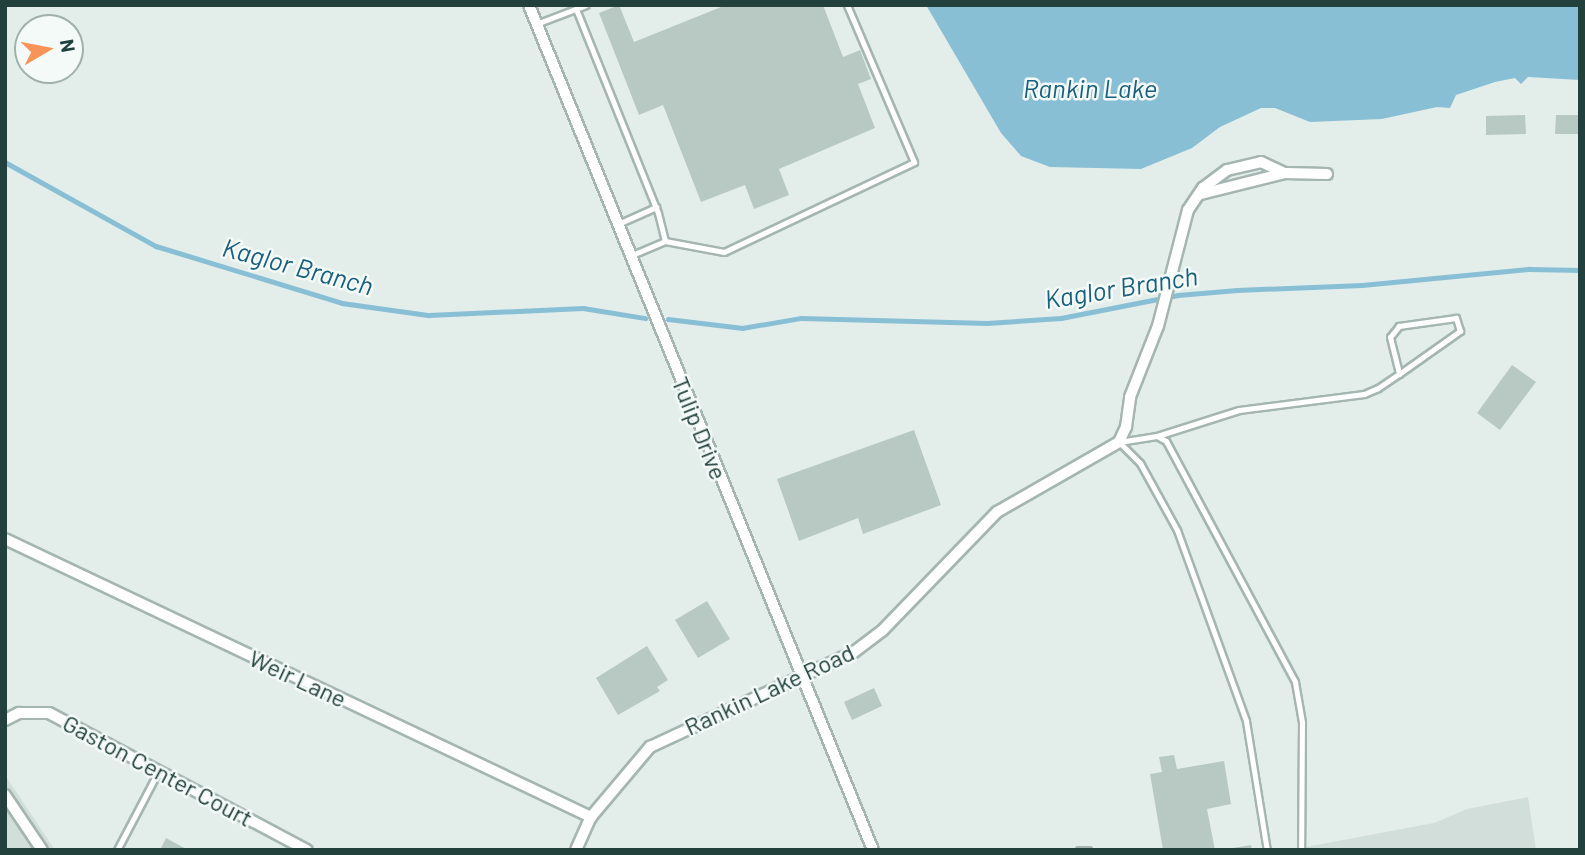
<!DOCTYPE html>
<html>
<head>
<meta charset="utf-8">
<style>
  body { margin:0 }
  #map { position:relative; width:1585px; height:855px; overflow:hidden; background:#e3eeea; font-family:Barlow,sans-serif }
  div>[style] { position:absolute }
  .built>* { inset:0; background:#d1ded9 }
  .water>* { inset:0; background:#89bfd5 }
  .stream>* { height:4.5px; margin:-2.25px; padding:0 2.25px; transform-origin:2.25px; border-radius:2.25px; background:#89bfd5 }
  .building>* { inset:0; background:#b8c9c4 }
  .roads { filter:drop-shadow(2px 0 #a5b6b2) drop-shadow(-2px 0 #a5b6b2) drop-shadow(0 2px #a5b6b2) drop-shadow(0 -2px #a5b6b2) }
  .service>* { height:5px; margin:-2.5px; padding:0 2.5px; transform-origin:2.5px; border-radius:2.5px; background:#fff }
  .minor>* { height:10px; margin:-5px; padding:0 5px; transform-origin:5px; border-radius:5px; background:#fff }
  span { translate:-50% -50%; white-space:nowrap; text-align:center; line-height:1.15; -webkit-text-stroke:5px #f4faf8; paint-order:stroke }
  .street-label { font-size:24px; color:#22403c }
  .water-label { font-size:26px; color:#186180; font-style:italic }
  .frame { position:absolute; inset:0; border:7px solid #22403c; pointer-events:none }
  .north { position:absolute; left:14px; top:14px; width:70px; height:70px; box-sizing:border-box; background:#f4faf8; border:2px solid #a0b0ad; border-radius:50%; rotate:80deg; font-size:19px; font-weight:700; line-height:28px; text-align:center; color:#22403c }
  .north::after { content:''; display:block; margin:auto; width:24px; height:32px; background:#f99356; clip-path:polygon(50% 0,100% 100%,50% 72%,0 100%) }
</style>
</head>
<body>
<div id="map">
  <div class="built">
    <div style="clip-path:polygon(5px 775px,55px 850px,5px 850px)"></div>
    <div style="clip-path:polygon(1528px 797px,1536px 850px,1290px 850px,1434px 823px,1467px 809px)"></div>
  </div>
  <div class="water">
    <div style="clip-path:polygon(926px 5px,1580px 5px,1580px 80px,1528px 77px,1521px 84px,1515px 78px,1495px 82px,1456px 95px,1450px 108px,1437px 107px,1382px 119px,1310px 122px,1275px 108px,1261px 108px,1220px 127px,1192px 148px,1141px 169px,1050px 167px,1021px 156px,1001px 133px)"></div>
  </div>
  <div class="stream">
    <div style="left:5px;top:162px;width:173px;rotate:29.1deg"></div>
    <div style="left:156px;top:246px;width:195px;rotate:17deg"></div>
    <div style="left:342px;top:303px;width:88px;rotate:7.9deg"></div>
    <div style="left:429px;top:315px;width:154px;rotate:-2.6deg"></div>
    <div style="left:583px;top:308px;width:63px;rotate:9.2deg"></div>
    <div style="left:668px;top:319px;width:75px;rotate:6.9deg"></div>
    <div style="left:742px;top:328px;width:60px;rotate:-9.6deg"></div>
    <div style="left:801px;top:318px;width:186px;rotate:1.5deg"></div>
    <div style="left:987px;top:323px;width:74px;rotate:-3.9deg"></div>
    <div style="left:1061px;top:318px;width:119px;rotate:-11.1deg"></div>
    <div style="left:1178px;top:295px;width:59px;rotate:-4.8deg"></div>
    <div style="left:1237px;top:290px;width:125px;rotate:-2.3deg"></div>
    <div style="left:1362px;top:285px;width:168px;rotate:-5.5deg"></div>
    <div style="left:1529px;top:269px;width:51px;rotate:1.1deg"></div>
  </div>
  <div class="building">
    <div style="clip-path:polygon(619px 5px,634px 42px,726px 5px,823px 5px,843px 57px,860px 50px,871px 79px,858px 84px,875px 128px,779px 169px,789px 195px,754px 209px,745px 185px,701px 202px,663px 105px,639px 115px,599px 13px)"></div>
    <div style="clip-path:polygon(1525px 115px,1526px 134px,1486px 135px,1486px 116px)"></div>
    <div style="clip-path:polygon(1556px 115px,1580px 115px,1580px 134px,1555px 134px)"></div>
    <div style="clip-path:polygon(1512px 365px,1536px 382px,1500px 430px,1477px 413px)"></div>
    <div style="clip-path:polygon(914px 430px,941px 505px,863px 534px,858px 518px,799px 541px,777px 479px)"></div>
    <div style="clip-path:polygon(707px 601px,730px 639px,698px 658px,675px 620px)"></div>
    <div style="clip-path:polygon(647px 646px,668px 680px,657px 687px,660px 691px,618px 715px,596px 678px)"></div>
    <div style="clip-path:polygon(874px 688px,882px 706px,852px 720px,844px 702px)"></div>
    <div style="clip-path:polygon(1174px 755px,1177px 769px,1224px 761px,1231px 804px,1207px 809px,1215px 850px,1163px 850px,1150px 774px,1162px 772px,1159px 757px)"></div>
    <div style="clip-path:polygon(166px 838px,188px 850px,160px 850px)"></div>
    <div style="clip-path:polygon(1251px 845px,1252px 850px,1233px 850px,1233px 848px)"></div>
  </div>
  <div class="roads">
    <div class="service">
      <div style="left:576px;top:9px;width:220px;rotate:68.1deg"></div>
      <div style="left:658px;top:213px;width:29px;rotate:76deg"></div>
      <div style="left:536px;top:24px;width:53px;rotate:-20.8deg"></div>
      <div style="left:618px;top:224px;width:42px;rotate:-24.1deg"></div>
      <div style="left:632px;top:255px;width:36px;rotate:-23deg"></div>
      <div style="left:665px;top:241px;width:60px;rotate:10.6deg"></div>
      <div style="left:724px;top:252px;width:210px;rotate:-25.3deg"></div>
      <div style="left:914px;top:162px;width:171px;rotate:-113.1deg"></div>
      <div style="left:1157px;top:436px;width:86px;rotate:-17.6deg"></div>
      <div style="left:1239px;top:410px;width:126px;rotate:-7.3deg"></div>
      <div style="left:1364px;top:394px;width:15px;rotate:-23deg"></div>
      <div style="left:1378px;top:388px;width:25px;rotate:-34deg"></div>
      <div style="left:1399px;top:374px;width:75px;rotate:-35.2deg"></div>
      <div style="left:1460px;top:331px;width:14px;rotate:-107deg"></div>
      <div style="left:1456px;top:318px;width:58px;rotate:172deg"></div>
      <div style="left:1399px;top:326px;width:14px;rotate:129deg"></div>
      <div style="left:1390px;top:337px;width:38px;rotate:76deg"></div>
      <div style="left:1119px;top:442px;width:38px;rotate:-9deg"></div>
      <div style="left:1157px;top:436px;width:10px;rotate:29deg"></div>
      <div style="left:1166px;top:441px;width:273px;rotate:61.8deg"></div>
      <div style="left:1295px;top:682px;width:41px;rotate:80.1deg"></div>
      <div style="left:1302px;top:722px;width:128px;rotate:90.4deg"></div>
      <div style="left:1119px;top:442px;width:30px;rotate:45deg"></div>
      <div style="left:1140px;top:463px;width:77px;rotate:61.1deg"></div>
      <div style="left:1177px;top:530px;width:203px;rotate:70.1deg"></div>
      <div style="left:1246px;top:721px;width:131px;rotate:80.8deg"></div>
      <div style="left:117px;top:850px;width:88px;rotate:-62.3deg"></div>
      <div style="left:1079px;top:850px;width:9px"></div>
    </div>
    <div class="minor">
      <div style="left:529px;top:5px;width:912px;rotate:67.85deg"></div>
      <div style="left:1201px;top:194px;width:87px;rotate:-14deg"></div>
      <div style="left:1285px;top:173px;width:42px;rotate:1.4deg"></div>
      <div style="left:5px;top:539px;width:649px;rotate:25.38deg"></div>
      <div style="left:5px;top:720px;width:16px;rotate:-27deg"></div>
      <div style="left:19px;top:713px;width:30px"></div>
      <div style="left:49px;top:713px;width:292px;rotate:28deg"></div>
      <div style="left:5px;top:795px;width:66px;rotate:56.1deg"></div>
      <div style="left:576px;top:850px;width:36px;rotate:-66deg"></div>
      <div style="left:591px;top:817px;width:92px;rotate:-49.9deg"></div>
      <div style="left:650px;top:747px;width:225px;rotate:-25deg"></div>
      <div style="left:854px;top:652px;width:36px;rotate:-37deg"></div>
      <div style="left:883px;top:630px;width:164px;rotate:-46deg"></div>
      <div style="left:997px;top:512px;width:141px;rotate:-29.8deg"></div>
      <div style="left:1119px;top:442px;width:17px;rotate:-65deg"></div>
      <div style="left:1126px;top:427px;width:30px;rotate:-82deg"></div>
      <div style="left:1130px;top:397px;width:76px;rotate:-68.5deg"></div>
      <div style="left:1158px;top:326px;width:120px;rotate:-75.5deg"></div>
      <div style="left:1188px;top:210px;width:27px;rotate:-56deg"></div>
      <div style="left:1203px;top:188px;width:30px;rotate:-37deg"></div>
      <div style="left:1227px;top:170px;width:35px;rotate:-13deg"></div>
      <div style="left:1261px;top:162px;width:26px;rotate:25deg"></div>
    </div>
  </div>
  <div class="street-label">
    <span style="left:700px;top:428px;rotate:68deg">Tulip Drive</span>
    <span style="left:298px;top:678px;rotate:25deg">Weir Lane</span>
    <span style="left:769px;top:689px;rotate:-25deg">Rankin Lake Road</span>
    <span style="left:158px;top:770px;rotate:28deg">Gaston Center Court</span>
  </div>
  <div class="water-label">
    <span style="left:1090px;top:88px">Rankin Lake</span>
    <span style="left:298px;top:266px;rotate:15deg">Kaglor Branch</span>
    <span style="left:1121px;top:287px;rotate:-9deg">Kaglor Branch</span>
  </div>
  <div class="frame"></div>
  <div class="north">N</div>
</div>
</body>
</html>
